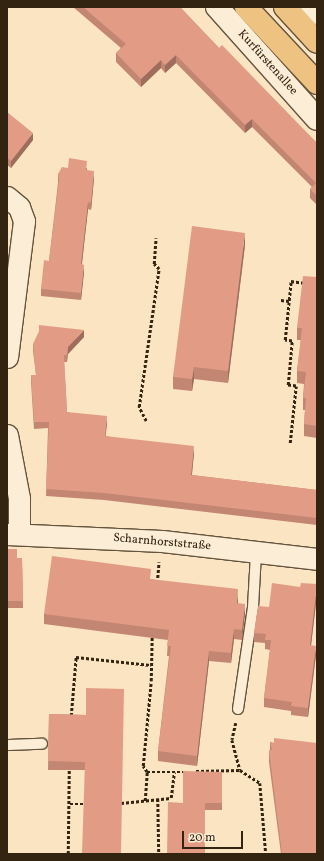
<!DOCTYPE html>
<html>
<head>
<meta charset="utf-8">
<style>
  body { margin:0 }
  #map { position:relative; width:324px; height:861px; overflow:hidden; background:#fbe4c1; font-family:Vollkorn,serif }
  div>[style] { position:absolute }
  .path>* { height:2.5px; margin-top:-1.25px; transform-origin:0; background:repeating-linear-gradient(90deg,#322411 0 3px,transparent 0 5px) }
  .roads { filter:drop-shadow(1px 0 #64543d) drop-shadow(-1px 0 #64543d) drop-shadow(0 1px #64543d) drop-shadow(0 -1px #64543d) }
  .lane>* { height:10px; margin:-5px; padding:0 5px; transform-origin:5px; border-radius:5px; background:#fcedd7 }
  .street>* { height:21px; margin:-10.5px; padding:0 10.5px; transform-origin:10.5px; border-radius:10.5px; background:#fcedd7 }
  .secondary>* { height:22px; margin:-11px; padding:0 11px; transform-origin:11px; border-radius:11px; background:#fcedd7 }
  .primary>* { height:22px; margin:-11px; padding:0 11px; transform-origin:11px; border-radius:11px; background:#eec280 }
  .wall>* { inset:0; background:#c28672 }
  .shaded-wall>* { inset:0; background:#9e6d5d }
  .building>* { inset:0; background:#e29c85 }
  span { translate:-50% -50%; white-space:nowrap; text-align:center; line-height:1.15; -webkit-text-stroke:3.5px #fcedd7; paint-order:stroke }
  .street-label { font-size:12px; color:#322411 }
  .frame { position:absolute; inset:0; border:8px solid #322411; pointer-events:none }
  .scale { position:absolute; left:182px; top:831px; width:61px; height:18px; box-sizing:border-box; border:2px solid #322411; border-top:0; padding-left:5px; font-size:12px; line-height:14px; white-space:nowrap; color:#322411; -webkit-text-stroke:3px #fcedd7; paint-order:stroke }
</style>
</head>
<body>
<div id="map">
  <div class="path">
    <div style="left:281px;top:300px;width:8px;rotate:7deg"></div>
    <div style="left:146px;top:421px;width:16px;rotate:-117deg"></div>
    <div style="left:139px;top:407px;width:139px;rotate:-81.8deg"></div>
    <div style="left:159px;top:269px;width:7px;rotate:-135deg"></div>
    <div style="left:154px;top:264px;width:26px;rotate:-86deg"></div>
    <div style="left:290px;top:443px;width:57px;rotate:-84deg"></div>
    <div style="left:296px;top:386px;width:8px;rotate:-173deg"></div>
    <div style="left:288px;top:385px;width:44px;rotate:-84.8deg"></div>
    <div style="left:292px;top:341px;width:7px;rotate:-172deg"></div>
    <div style="left:285px;top:340px;width:59px;rotate:-84.2deg"></div>
    <div style="left:291px;top:281px;width:14px;rotate:8deg"></div>
    <div style="left:157px;top:583px;width:21px;rotate:-85deg"></div>
    <div style="left:71px;top:716px;width:59px;rotate:-85.2deg"></div>
    <div style="left:76px;top:657px;width:75px;rotate:6.1deg"></div>
    <div style="left:236px;top:723px;width:17px;rotate:103deg"></div>
    <div style="left:232px;top:740px;width:31px;rotate:75deg"></div>
    <div style="left:240px;top:770px;width:24px;rotate:33deg"></div>
    <div style="left:260px;top:783px;width:71px;rotate:85.2deg"></div>
    <div style="left:196px;top:771px;width:44px;rotate:-1.3deg"></div>
    <div style="left:147px;top:772px;width:38px"></div>
    <div style="left:158px;top:799px;width:55px;rotate:89deg"></div>
    <div style="left:145px;top:801px;width:29px;rotate:-86deg"></div>
    <div style="left:147px;top:772px;width:7px;rotate:-124deg"></div>
    <div style="left:143px;top:766px;width:85px;rotate:-84.6deg"></div>
    <div style="left:151px;top:681px;width:46px;rotate:-88.8deg"></div>
    <div style="left:121px;top:803px;width:50px;rotate:-5.7deg"></div>
    <div style="left:171px;top:798px;width:26px;rotate:-83deg"></div>
    <div style="left:70px;top:804px;width:16px"></div>
    <div style="left:68px;top:854px;width:87px;rotate:-89.3deg"></div>
  </div>
  <div class="roads">
    <div class="lane">
      <div style="left:238px;top:709px;width:103px;rotate:-81.6deg"></div>
      <div style="left:253px;top:607px;width:54px;rotate:-86.8deg"></div>
      <div style="left:7px;top:745px;width:35px;rotate:-2deg"></div>
    </div>
    <div class="street">
      <div style="left:7px;top:197px;width:16px;rotate:40deg"></div>
      <div style="left:19px;top:207px;width:15px;rotate:70deg"></div>
      <div style="left:24px;top:221px;width:137px;rotate:97.1deg"></div>
      <div style="left:7px;top:435px;width:64px;rotate:79.2deg"></div>
      <div style="left:19px;top:498px;width:35px;rotate:90deg"></div>
      <div style="left:7px;top:534px;width:155px;rotate:2.6deg"></div>
      <div style="left:162px;top:541px;width:156px;rotate:6.6deg"></div>
    </div>
    <div class="secondary">
      <div style="left:217px;top:7px;width:150px;rotate:48.2deg"></div>
      <div style="left:312px;top:7px;width:8px;rotate:50deg"></div>
    </div>
    <div class="primary">
      <div style="left:246px;top:7px;width:104px;rotate:46.9deg"></div>
      <div style="left:285px;top:7px;width:47px;rotate:47.6deg"></div>
    </div>
  </div>
  <div class="wall">
    <div style="clip-path:polygon(73px 7px,180px 7px,219px 48px,317px 143px,317px 205px,310px 198px,310px 189px,312px 187px,252px 127px,245px 133px,176px 63px,165px 73px,161px 68px,141px 87px,116px 62px,116px 53px,121px 48px)"></div>
    <div style="clip-path:polygon(7px 112px,33px 140px,11px 168px,7px 165px)"></div>
    <div style="clip-path:polygon(68px 168px,87px 168px,87px 170px,94px 178px,91px 210px,88px 209px,82px 264px,84px 272px,81px 300px,41px 296px,41px 289px,49px 261px,58px 183px,58px 174px)"></div>
    <div style="clip-path:polygon(245px 245px,228px 383px,194px 379px,192px 391px,173px 389px,173px 377px)"></div>
    <div style="clip-path:polygon(317px 277px,317px 438px,304px 436px,304px 424px,305px 410px,303px 410px,303px 398px,304px 384px,297px 383px,297px 371px,301px 340px,297px 340px,297px 328px)"></div>
    <div style="clip-path:polygon(84px 337px,68px 354px,67px 362px,64px 362px,67px 412px,107px 423px,105px 436px,194px 453px,192px 475px,317px 490px,317px 525px,104px 500px,46px 496px,48px 428px,34px 429px,31px 382px,31px 375px,36px 375px,33px 351px,33px 344px)"></div>
    <div style="clip-path:polygon(7px 549px,17px 558px,22px 558px,23px 608px,7px 608px)"></div>
    <div style="clip-path:polygon(151px 579px,238px 599px,238px 603px,245px 614px,242px 640px,234px 639px,231px 663px,209px 661px,197px 766px,158px 761px,158px 751px,169px 656px,167px 656px,168px 640px,44px 624px,44px 614px)"></div>
    <div style="clip-path:polygon(317px 595px,311px 645px,316px 655px,308px 717px,291px 715px,291px 711px,264px 707px,264px 698px,270px 650px,265px 649px,265px 643px,254px 642px,254px 633px,269px 607px)"></div>
    <div style="clip-path:polygon(49px 714px,86px 715px,85px 770px,48px 770px)"></div>
    <div style="clip-path:polygon(270px 742px,274px 743px,317px 854px,281px 854px,269px 762px,269px 750px,270px 750px)"></div>
    <div style="clip-path:polygon(222px 772px,222px 810px,205px 810px,183px 803px)"></div>
  </div>
  <div class="shaded-wall">
    <div style="clip-path:polygon(176px 55px,176px 63px,165px 73px,165px 65px)"></div>
    <div style="clip-path:polygon(161px 60px,161px 68px,141px 87px,141px 79px)"></div>
    <div style="clip-path:polygon(252px 119px,252px 127px,245px 133px,245px 125px)"></div>
    <div style="clip-path:polygon(33px 133px,33px 140px,11px 168px,11px 161px)"></div>
    <div style="clip-path:polygon(94px 171px,94px 178px,91px 210px,91px 203px)"></div>
    <div style="clip-path:polygon(88px 202px,88px 209px,81px 271px,81px 264px)"></div>
    <div style="clip-path:polygon(245px 233px,245px 245px,228px 383px,228px 371px)"></div>
    <div style="clip-path:polygon(84px 265px,84px 272px,81px 300px,81px 293px)"></div>
    <div style="clip-path:polygon(84px 330px,84px 337px,68px 354px,67px 362px,68px 347px)"></div>
    <div style="clip-path:polygon(194px 367px,194px 379px,192px 391px,192px 379px)"></div>
    <div style="clip-path:polygon(107px 416px,107px 423px,105px 443px,105px 436px)"></div>
    <div style="clip-path:polygon(194px 446px,194px 453px,191px 482px,191px 475px)"></div>
    <div style="clip-path:polygon(317px 586px,317px 595px,310px 654px,310px 645px)"></div>
    <div style="clip-path:polygon(238px 589px,238px 599px,237px 612px,237px 603px)"></div>
    <div style="clip-path:polygon(245px 604px,245px 614px,242px 640px,242px 630px)"></div>
    <div style="clip-path:polygon(234px 629px,234px 639px,231px 663px,231px 653px)"></div>
    <div style="clip-path:polygon(316px 646px,316px 655px,308px 717px,308px 708px)"></div>
    <div style="clip-path:polygon(209px 651px,209px 661px,197px 766px,197px 756px)"></div>
  </div>
  <div class="building">
    <div style="clip-path:polygon(83px 7px,180px 7px,219px 48px,222px 45px,317px 143px,317px 196px,310px 189px,316px 183px,252px 119px,245px 125px,176px 55px,165px 65px,161px 60px,141px 79px,116px 53px,126px 44px)"></div>
    <div style="clip-path:polygon(7px 112px,33px 133px,11px 161px,7px 158px)"></div>
    <div style="clip-path:polygon(69px 158px,87px 161px,86px 170px,94px 171px,91px 203px,88px 202px,81px 264px,84px 265px,81px 293px,41px 289px,44px 260px,49px 261px,59px 180px,58px 174px,62px 167px,68px 168px)"></div>
    <div style="clip-path:polygon(192px 226px,245px 233px,228px 371px,194px 367px,192px 379px,173px 377px)"></div>
    <div style="clip-path:polygon(303px 276px,317px 277px,317px 426px,304px 424px,306px 398px,303px 398px,306px 372px,297px 371px,302px 328px,297px 328px)"></div>
    <div style="clip-path:polygon(39px 325px,84px 330px,68px 347px,67px 355px,64px 355px,67px 412px,107px 416px,105px 436px,194px 446px,191px 475px,317px 490px,317px 518px,104px 493px,46px 489px,49px 422px,34px 422px,31px 375px,36px 375px,33px 344px,39px 331px)"></div>
    <div style="clip-path:polygon(7px 549px,17px 549px,17px 558px,22px 558px,23px 601px,7px 601px)"></div>
    <div style="clip-path:polygon(52px 556px,151px 569px,150px 579px,238px 589px,237px 603px,245px 604px,242px 630px,234px 629px,231px 653px,209px 651px,197px 756px,158px 751px,171px 646px,167px 646px,169px 630px,44px 614px)"></div>
    <div style="clip-path:polygon(272px 583px,300px 587px,301px 583px,317px 584px,310px 645px,316px 646px,308px 708px,291px 706px,292px 702px,264px 698px,271px 640px,265px 640px,266px 634px,254px 633px,258px 606px,269px 607px)"></div>
    <div style="clip-path:polygon(86px 688px,124px 689px,121px 854px,82px 854px,85px 762px,48px 761px,49px 714px,86px 715px)"></div>
    <div style="clip-path:polygon(274px 738px,317px 743px,317px 854px,282px 854px,269px 750px,272px 750px,270px 742px,274px 743px)"></div>
    <div style="clip-path:polygon(183px 771px,222px 772px,222px 803px,205px 803px,205px 854px,167px 854px,168px 802px,183px 803px)"></div>
  </div>
  <div class="street-label">
    <span style="left:267px;top:63px;rotate:48deg">Kurfürstenallee</span>
    <span style="left:162px;top:543px;rotate:5deg">Scharnhorststraße</span>
  </div>
  <div class="frame"></div>
  <div class="scale">20 m</div>
</div>
</body>
</html>
